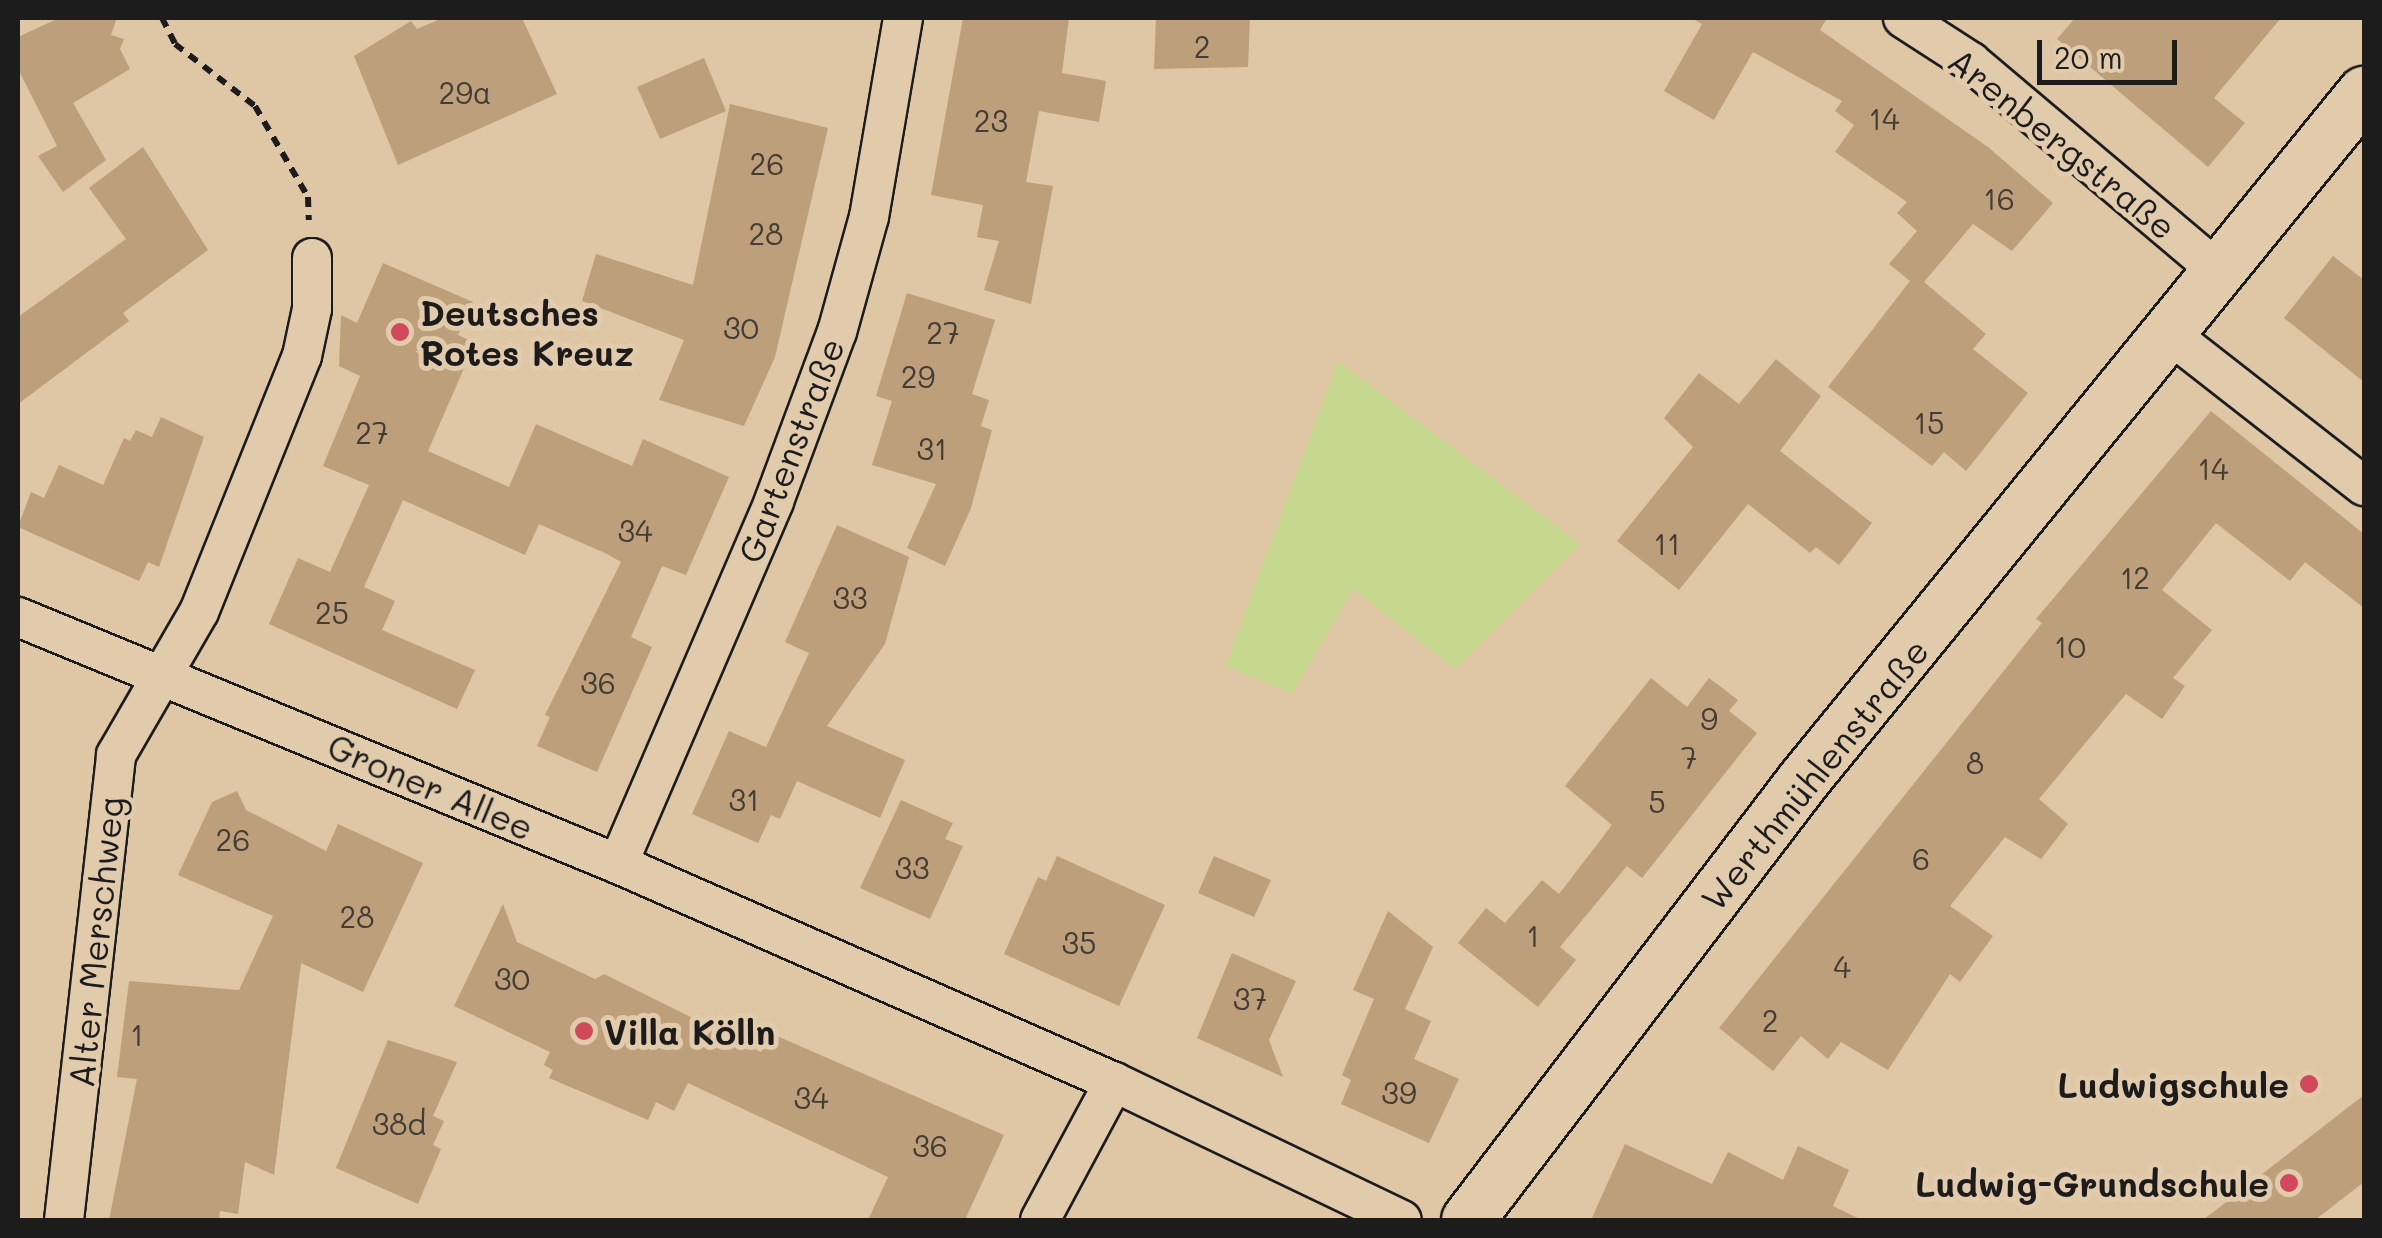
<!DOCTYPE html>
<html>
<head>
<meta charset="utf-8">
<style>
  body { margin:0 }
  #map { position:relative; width:2382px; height:1238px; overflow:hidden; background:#dfc6a4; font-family:Mali,sans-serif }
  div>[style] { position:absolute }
  .green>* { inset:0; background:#c6d88d }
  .building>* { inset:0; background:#be9f7b }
  .path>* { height:6px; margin-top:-3px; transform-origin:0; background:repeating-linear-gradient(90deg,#1c1c1c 0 10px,transparent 0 18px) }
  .roads { filter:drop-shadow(2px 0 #1c1c1c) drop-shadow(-2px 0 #1c1c1c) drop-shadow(0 2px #1c1c1c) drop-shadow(0 -2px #1c1c1c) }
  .minor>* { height:38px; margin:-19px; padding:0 19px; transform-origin:19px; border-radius:19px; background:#e1cbab }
  .secondary>* { height:52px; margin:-26px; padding:0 26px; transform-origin:26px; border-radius:26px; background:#e1cbab }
  .dots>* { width:28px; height:28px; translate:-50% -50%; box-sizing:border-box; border:5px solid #e1cbab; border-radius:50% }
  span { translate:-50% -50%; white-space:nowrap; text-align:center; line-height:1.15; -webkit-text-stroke:10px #e1cbab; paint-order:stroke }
  .number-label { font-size:30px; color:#443d34 }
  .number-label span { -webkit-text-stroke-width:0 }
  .street-label { font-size:35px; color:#1c1c1c }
  .poi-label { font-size:35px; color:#1c1c1c; font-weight:700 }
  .left { translate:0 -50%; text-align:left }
  .right { translate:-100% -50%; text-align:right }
  .frame { position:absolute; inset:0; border:20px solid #1c1c1c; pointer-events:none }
  .scale { position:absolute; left:2037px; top:40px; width:140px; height:45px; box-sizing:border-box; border:5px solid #1c1c1c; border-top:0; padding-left:12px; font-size:30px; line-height:35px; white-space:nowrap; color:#1c1c1c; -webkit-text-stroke:8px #e1cbab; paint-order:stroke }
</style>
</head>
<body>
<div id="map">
  <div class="green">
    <div style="clip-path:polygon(1338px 361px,1580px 544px,1455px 669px,1353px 589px,1292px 694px,1225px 666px)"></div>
  </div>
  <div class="building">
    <div style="clip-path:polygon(59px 18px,117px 18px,111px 35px,124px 39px,120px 49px,130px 69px,73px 103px,106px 160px,63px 192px,38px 156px,57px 146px,18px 69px,18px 37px)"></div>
    <div style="clip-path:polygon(443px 18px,522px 18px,557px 94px,398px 165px,354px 56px,411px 21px,417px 29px)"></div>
    <div style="clip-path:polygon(963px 18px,1069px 18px,1062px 73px,1106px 81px,1099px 122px,1039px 111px,1026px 182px,1053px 186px,1031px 304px,984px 290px,999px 241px,977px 237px,983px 205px,931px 195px)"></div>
    <div style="clip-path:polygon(1156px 18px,1250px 18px,1248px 67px,1154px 69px)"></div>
    <div style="clip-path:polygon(1691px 18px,1827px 18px,1820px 30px,1988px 147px,2053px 203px,2012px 251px,1973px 224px,1924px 282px,1986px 334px,1973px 349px,2028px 393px,1966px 471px,1944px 452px,1932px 466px,1828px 387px,1910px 281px,1889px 264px,1917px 231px,1897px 213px,1907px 202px,1835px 152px,1854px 125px,1835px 111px,1842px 101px,1753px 52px,1714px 120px,1664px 91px,1702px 24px)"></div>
    <div style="clip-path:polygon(2075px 18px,2281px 18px,2214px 98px,2245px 123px,2208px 167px,2057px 39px)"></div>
    <div style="clip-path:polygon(704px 58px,726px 111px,660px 139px,637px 87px)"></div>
    <div style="clip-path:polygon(730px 104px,828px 128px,775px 357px,744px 426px,659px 400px,684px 340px,582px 301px,596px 254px,693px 285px)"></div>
    <div style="clip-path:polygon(143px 147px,208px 250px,123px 313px,129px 321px,18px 404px,18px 317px,126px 239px,89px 188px)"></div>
    <div style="clip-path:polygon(2333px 256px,2364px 280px,2364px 382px,2284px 318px)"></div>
    <div style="clip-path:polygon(383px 263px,473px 302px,458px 335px,475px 343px,428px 451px,509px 487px,536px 424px,632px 466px,643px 439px,729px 477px,686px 575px,662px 566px,631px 637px,652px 647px,597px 772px,537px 746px,550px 717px,545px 715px,621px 562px,607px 554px,539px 524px,525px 555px,403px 500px,364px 587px,395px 601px,382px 630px,475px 670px,457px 709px,269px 624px,298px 558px,330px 572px,369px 485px,323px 466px,360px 376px,339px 366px,341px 315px,357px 323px)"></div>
    <div style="clip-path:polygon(907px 293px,995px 320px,972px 394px,989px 400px,981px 426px,992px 430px,971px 508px,945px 566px,907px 548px,936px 484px,872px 465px,892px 401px,876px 396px)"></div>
    <div style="clip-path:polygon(1776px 359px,1821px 396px,1780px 451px,1872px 523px,1839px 565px,1816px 547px,1810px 553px,1748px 504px,1679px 590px,1617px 541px,1693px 447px,1664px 418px,1699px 373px,1739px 404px)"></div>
    <div style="clip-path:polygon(2211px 411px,2364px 534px,2364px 608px,2305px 562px,2290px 581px,2216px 523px,2162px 590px,2212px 630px,2173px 678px,2185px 686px,2162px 719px,2126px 694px,2039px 799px,2068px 824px,2041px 859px,2005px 837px,1950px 906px,1993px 936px,1960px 982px,1950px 974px,1888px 1070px,1841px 1042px,1828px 1059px,1801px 1036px,1773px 1071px,1719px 1028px,2042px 623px,2036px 619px)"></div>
    <div style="clip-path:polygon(161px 417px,204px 437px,159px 567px,148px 562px,139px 581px,18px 527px,31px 492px,44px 498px,59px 465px,103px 485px,124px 438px,130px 441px,136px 430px,152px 437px)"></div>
    <div style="clip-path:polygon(837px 525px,909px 557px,885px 644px,827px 726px,905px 760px,880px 818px,797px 781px,780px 819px,771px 815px,758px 843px,692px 814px,729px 731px,766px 747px,809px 653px,785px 642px)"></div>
    <div style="clip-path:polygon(1651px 678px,1687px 707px,1709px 678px,1738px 700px,1729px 711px,1757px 733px,1642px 878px,1627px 866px,1560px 947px,1576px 960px,1538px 1007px,1458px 943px,1486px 908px,1505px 923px,1542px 880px,1559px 894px,1612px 825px,1565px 786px)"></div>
    <div style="clip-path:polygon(237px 791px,246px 810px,326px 851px,338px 824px,423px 863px,363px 992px,301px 963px,274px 1175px,245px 1162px,238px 1214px,220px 1211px,219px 1220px,109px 1220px,137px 1079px,117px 1077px,129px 981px,239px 990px,273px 916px,178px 875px,212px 802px)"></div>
    <div style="clip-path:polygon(901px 800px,953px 823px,945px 839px,963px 846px,930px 919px,860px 888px)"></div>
    <div style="clip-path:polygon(1057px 856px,1165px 905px,1119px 1006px,1004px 954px,1038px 877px,1046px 881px)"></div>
    <div style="clip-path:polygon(1214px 856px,1271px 880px,1254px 917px,1198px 893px)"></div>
    <div style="clip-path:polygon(503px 904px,517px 942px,595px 979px,604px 974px,761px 1052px,770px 1033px,1004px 1135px,965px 1220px,868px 1220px,888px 1177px,688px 1083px,674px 1111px,656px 1102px,648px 1120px,549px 1078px,553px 1070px,544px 1065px,550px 1052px,454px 1006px)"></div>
    <div style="clip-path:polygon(1388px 911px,1433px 947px,1405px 1009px,1431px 1021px,1414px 1059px,1459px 1079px,1429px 1143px,1341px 1104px,1351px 1080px,1342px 1075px,1374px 999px,1353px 990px)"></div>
    <div style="clip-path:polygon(1232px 953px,1296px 981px,1269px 1040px,1283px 1077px,1197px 1038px)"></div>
    <div style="clip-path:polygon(388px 1040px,457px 1062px,433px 1116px,444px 1121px,433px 1145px,441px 1149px,418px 1204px,336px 1168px)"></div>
    <div style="clip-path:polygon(2364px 1095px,2364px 1182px,2315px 1220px,2203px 1220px)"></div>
    <div style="clip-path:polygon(1625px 1144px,1712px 1184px,1728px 1152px,1783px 1180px,1798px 1146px,1849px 1170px,1833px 1206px,1862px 1220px,1591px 1220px)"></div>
  </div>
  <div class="path">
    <div style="left:162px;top:18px;width:29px;rotate:63deg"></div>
    <div style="left:175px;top:44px;width:101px;rotate:37.8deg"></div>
    <div style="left:255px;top:106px;width:105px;rotate:59.8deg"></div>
    <div style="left:308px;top:197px;width:23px;rotate:88deg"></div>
  </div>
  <div class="roads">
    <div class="minor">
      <div style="left:1903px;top:18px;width:81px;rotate:32.9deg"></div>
      <div style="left:1971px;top:62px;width:327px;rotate:40.2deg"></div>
      <div style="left:2172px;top:336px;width:244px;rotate:38deg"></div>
      <div style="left:18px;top:617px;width:649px;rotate:22.38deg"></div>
      <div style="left:618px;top:864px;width:542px;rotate:23.73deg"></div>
      <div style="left:1114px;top:1082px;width:319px;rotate:25.6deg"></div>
      <div style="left:618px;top:864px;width:395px;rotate:-66.7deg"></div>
      <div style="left:774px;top:501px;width:180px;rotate:-69.6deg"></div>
      <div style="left:837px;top:332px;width:119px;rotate:-74.5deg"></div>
      <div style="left:869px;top:217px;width:202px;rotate:-80.3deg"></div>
      <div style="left:64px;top:1220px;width:468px;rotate:-83.6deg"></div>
      <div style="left:116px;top:755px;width:165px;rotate:-59.9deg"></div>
      <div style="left:199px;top:612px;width:276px;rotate:-68.1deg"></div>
      <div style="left:302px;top:356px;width:48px;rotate:-78deg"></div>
      <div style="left:312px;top:309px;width:51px;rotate:-90deg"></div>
      <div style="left:1040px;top:1220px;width:157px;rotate:-61.8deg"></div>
    </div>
    <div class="secondary">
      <div style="left:1468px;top:1220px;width:552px;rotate:-52.65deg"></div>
      <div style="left:1803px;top:781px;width:888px;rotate:-50.81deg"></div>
    </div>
  </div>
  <div class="dots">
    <div style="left:400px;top:332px;background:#d1495b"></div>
    <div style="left:584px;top:1031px;background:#d1495b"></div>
    <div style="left:2309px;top:1084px;background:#d1495b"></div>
    <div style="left:2289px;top:1183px;background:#d1495b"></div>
  </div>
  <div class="number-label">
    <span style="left:1202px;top:46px">2</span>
    <span style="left:465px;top:92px">29a</span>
    <span style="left:1884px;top:118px">14</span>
    <span style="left:991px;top:120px">23</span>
    <span style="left:767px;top:163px">26</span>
    <span style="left:1999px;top:198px">16</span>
    <span style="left:766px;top:233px">28</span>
    <span style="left:741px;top:327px">30</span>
    <span style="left:943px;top:332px">27</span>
    <span style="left:918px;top:376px">29</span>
    <span style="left:1929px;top:422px">15</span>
    <span style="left:372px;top:432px">27</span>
    <span style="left:932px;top:448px">31</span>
    <span style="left:2213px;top:468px">14</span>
    <span style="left:635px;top:530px">34</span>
    <span style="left:1667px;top:543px">11</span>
    <span style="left:2135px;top:577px">12</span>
    <span style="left:850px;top:597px">33</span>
    <span style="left:332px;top:612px">25</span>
    <span style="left:2070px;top:646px">10</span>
    <span style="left:598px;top:682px">36</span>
    <span style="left:1709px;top:718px">9</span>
    <span style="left:1689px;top:757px">7</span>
    <span style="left:1975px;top:762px">8</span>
    <span style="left:744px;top:799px">31</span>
    <span style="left:1657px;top:801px">5</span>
    <span style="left:233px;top:839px">26</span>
    <span style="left:1921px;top:858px">6</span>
    <span style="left:912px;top:867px">33</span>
    <span style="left:357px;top:916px">28</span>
    <span style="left:1533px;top:935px">1</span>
    <span style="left:1079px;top:942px">35</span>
    <span style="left:1842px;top:966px">4</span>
    <span style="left:512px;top:978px">30</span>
    <span style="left:1250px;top:998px">37</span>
    <span style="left:1770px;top:1020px">2</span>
    <span style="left:137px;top:1034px">1</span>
    <span style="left:1399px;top:1092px">39</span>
    <span style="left:811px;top:1097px">34</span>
    <span style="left:399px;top:1123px">38d</span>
    <span style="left:930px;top:1145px">36</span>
  </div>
  <div class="street-label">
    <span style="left:2063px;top:143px;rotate:39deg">Arenbergstraße</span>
    <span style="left:790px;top:450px;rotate:-69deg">Gartenstraße</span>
    <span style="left:1814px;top:774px;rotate:-51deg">Werthmühlenstraße</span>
    <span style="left:431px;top:786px;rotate:23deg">Groner Allee</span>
    <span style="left:95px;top:942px;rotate:-84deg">Alter Merschweg</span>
  </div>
  <div class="poi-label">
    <span class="left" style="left:420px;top:332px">Deutsches<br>Rotes Kreuz</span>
    <span class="left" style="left:604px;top:1031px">Villa Kölln</span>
    <span class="right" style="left:2289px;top:1084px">Ludwigschule</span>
    <span class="right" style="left:2269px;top:1183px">Ludwig-Grundschule</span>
  </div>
  <div class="frame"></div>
  <div class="scale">20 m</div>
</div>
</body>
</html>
